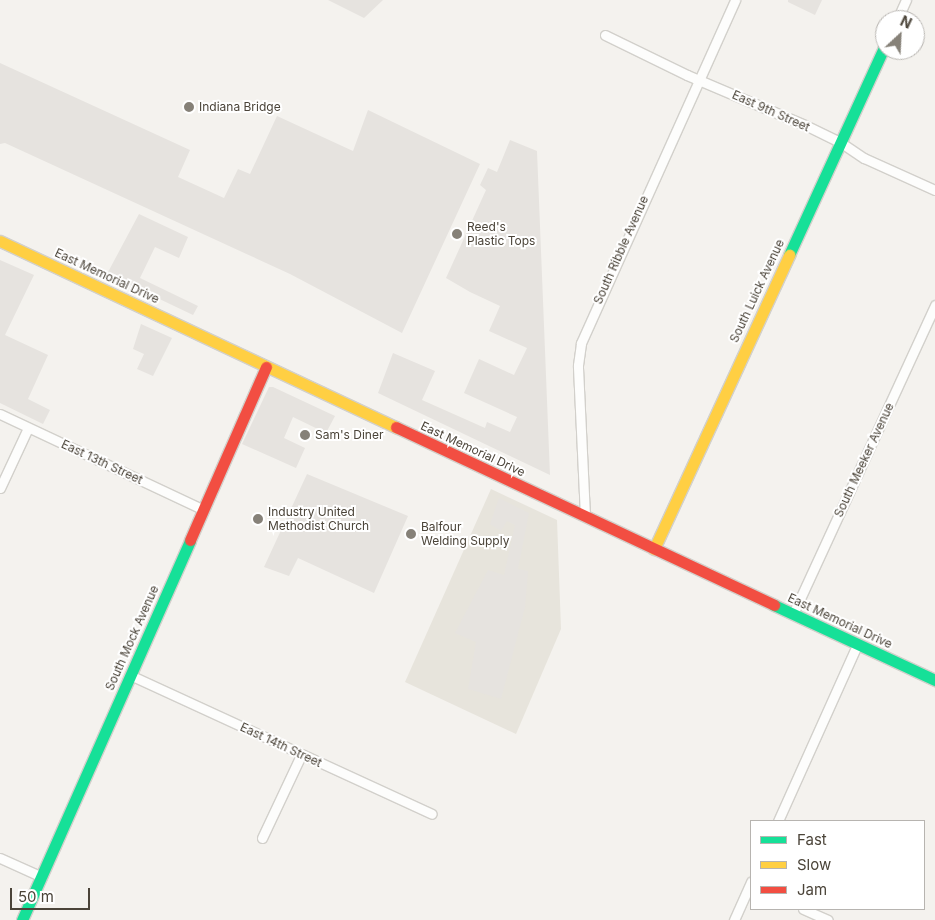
<!DOCTYPE html>
<html>
<head>
<meta charset="utf-8">
<style>
  body { margin:0 }
  #map { position:relative; width:935px; height:920px; overflow:hidden; background:#f4f2ee; font-family:Inter,sans-serif }
  div>[style] { position:absolute }
  .residential>* { inset:0; background:#e7e4dc }
  .parking>* { inset:0; background:#e6e3df }
  .roads { filter:drop-shadow(1px 0 #d2d0cb) drop-shadow(-1px 0 #d2d0cb) drop-shadow(0 1px #d2d0cb) drop-shadow(0 -1px #d2d0cb) }
  .street>* { height:9px; margin:-4.5px; padding:0 4.5px; transform-origin:4.5px; border-radius:4.5px; background:#fdfdfc }
  .fast>* { height:11px; margin:-5.5px; padding:0 5.5px; transform-origin:5.5px; border-radius:5.5px; background:#16e098 }
  .slow>* { height:11px; margin:-5.5px; padding:0 5.5px; transform-origin:5.5px; border-radius:5.5px; background:#ffcf43 }
  .jam>* { height:11px; margin:-5.5px; padding:0 5.5px; transform-origin:5.5px; border-radius:5.5px; background:#f24e42 }
  .dots>* { width:14px; height:14px; translate:-50% -50%; box-sizing:border-box; border:2px solid #fff; border-radius:50% }
  span { translate:-50% -50%; white-space:nowrap; text-align:center; line-height:1.15; -webkit-text-stroke:4px #fff; paint-order:stroke }
  .poi-label { font-size:12px; color:#4b4439 }
  .left { translate:0 -50%; text-align:left }
  .street-label { font-size:12px; color:#4b4439 }
  .legend { position:absolute; left:750px; top:820px; width:175px; height:90px; box-sizing:border-box; background:#fff; border:1px solid #b7b4b0; margin:0; padding:6px 9px; list-style:none; font-size:15px; color:#4b4439 }
  .legend li { display:flex; align-items:center; gap:10px; height:25px }
  .legend b { width:25px; border:1px solid #b7b4b0 }
  .north { position:absolute; left:875px; top:10px; width:50px; height:50px; box-sizing:border-box; background:#fff; border:1px solid #b7b4b0; border-radius:50%; rotate:25deg; font-size:14px; font-weight:700; line-height:20px; text-align:center; color:#4b4439 }
  .north::after { content:''; display:block; margin:auto; width:18px; height:22px; background:#868178; clip-path:polygon(50% 0,100% 100%,50% 72%,0 100%) }
  .scale { position:absolute; left:10px; top:888px; width:80px; height:22px; box-sizing:border-box; border:2px solid #4b4439; border-top:0; padding-left:6px; font-size:15px; line-height:18px; white-space:nowrap; color:#4b4439; -webkit-text-stroke:4px #fff; paint-order:stroke }
</style>
</head>
<body>
<div id="map">
  <div class="residential">
    <div style="clip-path:polygon(491px 489px,557px 520px,561px 629px,516px 734px,405px 682px)"></div>
  </div>
  <div class="parking">
    <div style="clip-path:polygon(328px 0,383px 0,364px 18px)"></div>
    <div style="clip-path:polygon(788px 0,822px 0,815px 15px,788px 2px)"></div>
    <div style="clip-path:polygon(0 63px,190px 150px,178px 177px,224px 198px,238px 169px,250px 174px,277px 116px,353px 151px,368px 110px,480px 164px,402px 333px,290px 274px,5px 143px,0 144px)"></div>
    <div style="clip-path:polygon(510px 140px,537px 151px,550px 475px,378px 393px,393px 353px,435px 371px,422px 400px,485px 428px,487px 422px,510px 432px,517px 417px,464px 393px,479px 359px,514px 375px,527px 348px,489px 331px,500px 306px,470px 292px,446px 278px,486px 190px,480px 185px,488px 168px,497px 172px)"></div>
    <div style="clip-path:polygon(139px 214px,188px 237px,179px 258px,155px 247px,140px 278px,198px 306px,193px 315px,107px 274px)"></div>
    <div style="clip-path:polygon(0 260px,34px 275px,5px 335px,48px 355px,28px 399px,50px 410px,43px 424px,0 403px)"></div>
    <div style="clip-path:polygon(141px 324px,172px 338px,153px 376px,137px 369px,144px 354px,133px 349px)"></div>
    <div style="clip-path:polygon(269px 387px,273px 387px,335px 416px,326px 433px,293px 417px,284px 438px,305px 448px,296px 468px,242px 444px)"></div>
    <div style="clip-path:polygon(307px 474px,408px 516px,374px 593px,298px 558px,289px 576px,264px 567px)"></div>
    <div style="clip-path:polygon(499px 498px,529px 513px,518px 569px,528px 571px,525px 607px,501px 699px,468px 689px,476px 642px,455px 633px,488px 570px,504px 575px,515px 525px,507px 521px,501px 531px,490px 524px)"></div>
  </div>
  <div class="roads">
    <div class="street">
      <div style="left:897px;top:20px;width:22px;rotate:-66deg"></div>
      <div style="left:605px;top:35px;width:91px;rotate:26deg"></div>
      <div style="left:687px;top:75px;width:128px;rotate:23deg"></div>
      <div style="left:805px;top:125px;width:39px;rotate:26deg"></div>
      <div style="left:840px;top:142px;width:29px;rotate:34deg"></div>
      <div style="left:864px;top:158px;width:78px;rotate:24.3deg"></div>
      <div style="left:0;top:414px;width:225px;rotate:25.2deg"></div>
      <div style="left:0;top:488px;width:66px;rotate:-65deg"></div>
      <div style="left:585px;top:516px;width:151px;rotate:-92.7deg"></div>
      <div style="left:578px;top:365px;width:22px;rotate:-82deg"></div>
      <div style="left:581px;top:343px;width:376px;rotate:-65.8deg"></div>
      <div style="left:793px;top:614px;width:340px;rotate:-65.3deg"></div>
      <div style="left:130px;top:675px;width:332px;rotate:24.7deg"></div>
      <div style="left:778px;top:821px;width:193px;rotate:-65.8deg"></div>
      <div style="left:262px;top:838px;width:92px;rotate:-64.8deg"></div>
      <div style="left:0;top:858px;width:46px;rotate:24.3deg"></div>
      <div style="left:803px;top:909px;width:27px;rotate:24deg"></div>
      <div style="left:734px;top:920px;width:42px;rotate:-65.9deg"></div>
    </div>
    <div class="fast">
      <div style="left:789px;top:255px;width:231px;rotate:-65.4deg"></div>
      <div style="left:774px;top:605px;width:178px;rotate:25deg"></div>
      <div style="left:22px;top:920px;width:415px;rotate:-66.1deg"></div>
    </div>
    <div class="slow">
      <div style="left:0;top:241px;width:438px;rotate:25.2deg"></div>
      <div style="left:654px;top:549px;width:324px;rotate:-65.3deg"></div>
    </div>
    <div class="jam">
      <div style="left:396px;top:427px;width:418px;rotate:25.2deg"></div>
      <div style="left:190px;top:540px;width:189px;rotate:-66.3deg"></div>
    </div>
  </div>
  <div class="dots">
    <div style="left:189px;top:107px;background:#868178"></div>
    <div style="left:457px;top:234px;background:#868178"></div>
    <div style="left:305px;top:435px;background:#868178"></div>
    <div style="left:258px;top:519px;background:#868178"></div>
    <div style="left:411px;top:534px;background:#868178"></div>
  </div>
  <div class="poi-label">
    <span class="left" style="left:199px;top:107px">Indiana Bridge</span>
    <span class="left" style="left:467px;top:234px">Reed's<br>Plastic Tops</span>
    <span class="left" style="left:315px;top:435px">Sam's Diner</span>
    <span class="left" style="left:268px;top:519px">Industry United<br>Methodist Church</span>
    <span class="left" style="left:421px;top:534px">Balfour<br>Welding Supply</span>
  </div>
  <div class="street-label">
    <span style="left:771px;top:111px;rotate:24deg">East 9th Street</span>
    <span style="left:621px;top:250px;rotate:-66deg">South Ribble Avenue</span>
    <span style="left:107px;top:276px;rotate:25deg">East Memorial Drive</span>
    <span style="left:757px;top:291px;rotate:-65deg">South Luick Avenue</span>
    <span style="left:473px;top:449px;rotate:25deg">East Memorial Drive</span>
    <span style="left:864px;top:460px;rotate:-65deg">South Meeker Avenue</span>
    <span style="left:102px;top:462px;rotate:25deg">East 13th Street</span>
    <span style="left:840px;top:621px;rotate:25deg">East Memorial Drive</span>
    <span style="left:132px;top:638px;rotate:-66deg">South Mock Avenue</span>
    <span style="left:281px;top:745px;rotate:25deg">East 14th Street</span>
  </div>
  <ul class="legend">
  <li><b style="height:6px;background:#16e098"></b>Fast</li>
  <li><b style="height:6px;background:#ffcf43"></b>Slow</li>
  <li><b style="height:6px;background:#f24e42"></b>Jam</li>
  </ul>
  <div class="north">N</div>
  <div class="scale">50 m</div>
</div>
</body>
</html>
